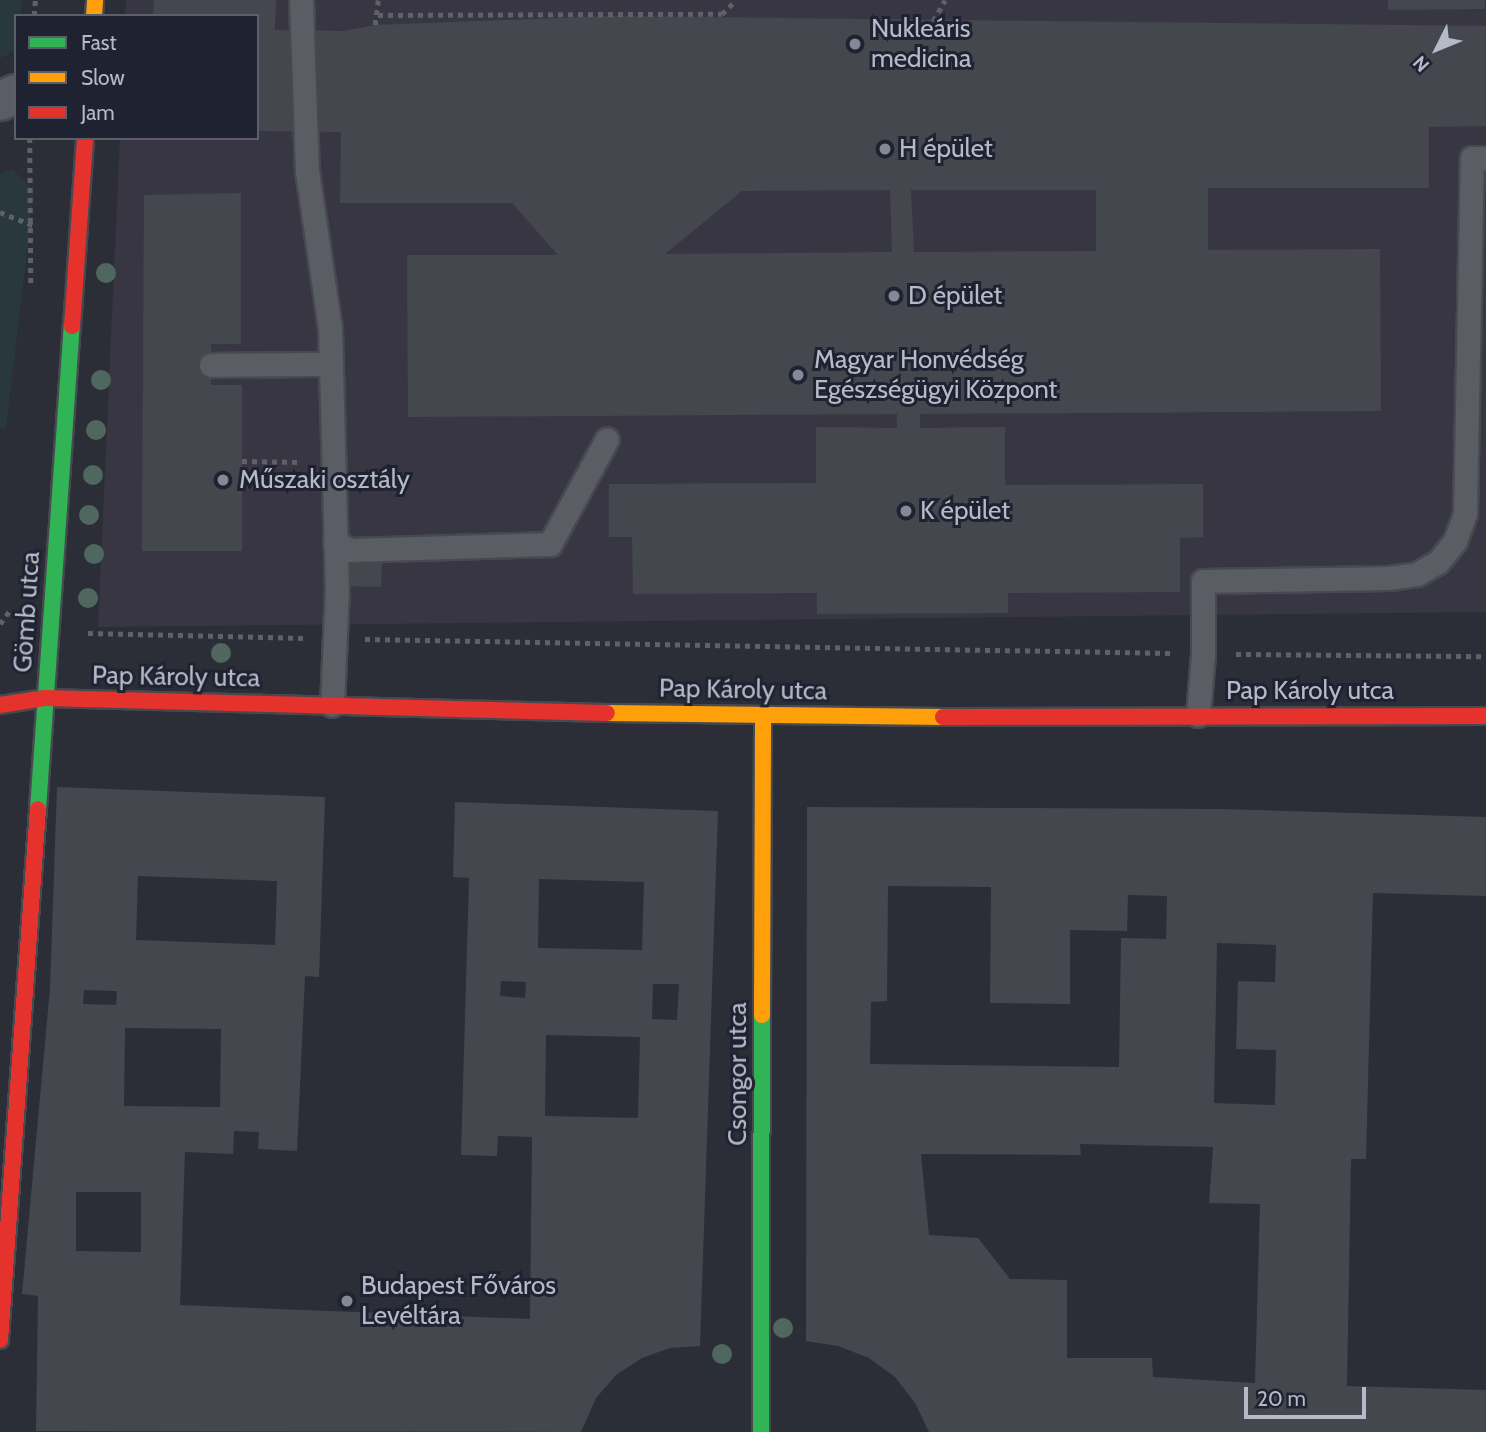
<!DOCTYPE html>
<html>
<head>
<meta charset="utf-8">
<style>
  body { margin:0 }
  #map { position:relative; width:1486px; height:1432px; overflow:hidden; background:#2b2e37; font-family:Cabin,sans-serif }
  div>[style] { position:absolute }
  .medical>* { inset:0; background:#393643 }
  .green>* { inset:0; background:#29383d }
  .building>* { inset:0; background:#45474f }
  .path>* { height:4.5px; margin-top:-2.25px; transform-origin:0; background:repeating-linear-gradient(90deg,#5e6168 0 5px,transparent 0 10px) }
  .roads { filter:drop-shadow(2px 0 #474950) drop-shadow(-2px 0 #474950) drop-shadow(0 2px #474950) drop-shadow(0 -2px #474950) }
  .lane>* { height:23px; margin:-11.5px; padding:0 11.5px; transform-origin:11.5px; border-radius:11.5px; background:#5b5d65 }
  .street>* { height:38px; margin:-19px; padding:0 19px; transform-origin:19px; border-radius:19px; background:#5b5d65 }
  .fast>* { height:16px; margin:-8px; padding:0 8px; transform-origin:8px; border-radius:8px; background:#30b455 }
  .slow>* { height:16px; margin:-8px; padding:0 8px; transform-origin:8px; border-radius:8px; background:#ff9f0a }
  .jam>* { height:16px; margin:-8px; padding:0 8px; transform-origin:8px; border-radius:8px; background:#e5322d }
  .trees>* { width:20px; height:20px; margin:-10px; border-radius:50%; background:#50675f }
  .dots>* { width:19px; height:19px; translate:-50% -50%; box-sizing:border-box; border:4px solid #1f2331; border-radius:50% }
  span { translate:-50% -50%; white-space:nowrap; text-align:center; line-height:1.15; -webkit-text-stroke:6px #1f2331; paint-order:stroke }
  .poi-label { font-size:26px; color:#b6b9c7 }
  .left { translate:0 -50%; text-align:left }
  .street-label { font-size:26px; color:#b6b9c7 }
  .legend { position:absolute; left:14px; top:14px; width:245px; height:126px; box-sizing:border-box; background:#1f2331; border:2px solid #5b5f6d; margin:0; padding:9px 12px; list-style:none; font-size:21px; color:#b6b9c7 }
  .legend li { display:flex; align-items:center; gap:14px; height:35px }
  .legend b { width:35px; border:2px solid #5b5f6d }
  .north { position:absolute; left:1402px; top:14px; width:70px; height:70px; -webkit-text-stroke:5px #1f2331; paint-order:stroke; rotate:227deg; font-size:19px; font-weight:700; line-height:28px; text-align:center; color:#b6b9c7 }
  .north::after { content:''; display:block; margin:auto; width:24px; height:32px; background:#b6b9c7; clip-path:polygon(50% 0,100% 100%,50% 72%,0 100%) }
  .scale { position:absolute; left:1244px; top:1387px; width:122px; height:32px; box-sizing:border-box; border:4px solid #b6b9c7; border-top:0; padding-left:9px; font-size:21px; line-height:24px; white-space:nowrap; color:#b6b9c7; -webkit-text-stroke:5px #1f2331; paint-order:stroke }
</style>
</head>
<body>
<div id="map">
  <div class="medical">
    <div style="clip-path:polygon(126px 0,1486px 0,1486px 612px,98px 627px,120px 138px,257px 138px,257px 16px,125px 16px)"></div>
  </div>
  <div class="green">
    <div style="clip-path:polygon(0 0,22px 0,21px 16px,16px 16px,16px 51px,0 58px)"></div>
    <div style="clip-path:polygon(12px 169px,34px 191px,6px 428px,0 427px,0 173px)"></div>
  </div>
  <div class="building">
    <div style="clip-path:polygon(evenodd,154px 0,276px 0,275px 30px,343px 31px,375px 25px,609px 16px,1486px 26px,1486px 126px,1429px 127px,1429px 188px,1208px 188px,1208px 250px,1380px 249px,1381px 411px,920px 414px,920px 428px,1005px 427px,1005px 485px,1203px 484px,1203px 537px,1180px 538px,1180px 592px,1008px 593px,1008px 613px,817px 614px,817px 593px,633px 594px,632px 537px,609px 537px,609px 484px,816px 483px,816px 427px,897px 428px,897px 414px,408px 417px,407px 255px,558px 255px,512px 203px,340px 203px,341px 132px,257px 131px,257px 16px,153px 16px,154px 0,890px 190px,892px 252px,665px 254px,742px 191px,890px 190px,154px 0,911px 190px,1096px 190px,1096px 251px,914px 252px,911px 190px)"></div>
    <div style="clip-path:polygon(1388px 0,1485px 0,1485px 9px,1388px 10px)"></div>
    <div style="clip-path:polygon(241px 193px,241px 344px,211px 344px,211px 385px,242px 385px,242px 551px,142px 551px,144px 195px)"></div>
    <div style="clip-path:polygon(348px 561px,382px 562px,381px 587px,348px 586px)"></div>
    <div style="clip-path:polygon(evenodd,57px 787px,325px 797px,319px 977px,305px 976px,297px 1151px,258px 1149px,259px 1132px,234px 1131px,233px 1154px,185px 1152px,180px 1305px,530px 1319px,532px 1137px,498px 1136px,497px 1156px,461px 1155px,469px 878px,453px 877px,455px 802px,718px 811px,700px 1346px,670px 1348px,642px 1358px,616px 1375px,596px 1398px,581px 1432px,36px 1431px,38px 1296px,22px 1294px,50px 988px,57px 787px,138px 876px,277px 881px,275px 945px,136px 940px,138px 876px,57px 787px,539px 879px,644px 882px,642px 950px,538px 948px,539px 879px,57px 787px,501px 981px,526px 982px,525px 998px,500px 996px,501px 981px,57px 787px,653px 984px,679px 984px,677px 1020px,652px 1019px,653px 984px,57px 787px,84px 990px,117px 991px,116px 1005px,83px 1004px,84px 990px,57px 787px,125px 1028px,221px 1029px,220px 1107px,124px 1106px,125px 1028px,57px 787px,546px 1035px,640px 1037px,638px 1118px,545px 1116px,546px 1035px,57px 787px,76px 1192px,141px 1192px,141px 1252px,76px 1251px,76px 1192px)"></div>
    <div style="clip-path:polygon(evenodd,807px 807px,1221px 809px,1486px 817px,1486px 896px,1373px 893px,1366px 1159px,1351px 1159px,1347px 1386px,1486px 1390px,1486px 1432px,929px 1432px,915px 1403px,895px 1377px,869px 1358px,838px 1346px,806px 1341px,807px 807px,888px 886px,991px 887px,990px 1003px,1070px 1004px,1070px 930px,1127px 931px,1128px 895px,1167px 896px,1166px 939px,1121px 938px,1119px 1067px,870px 1064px,871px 1002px,887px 1001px,888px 886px,807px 807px,1217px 943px,1276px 945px,1275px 982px,1238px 981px,1236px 1049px,1276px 1050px,1275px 1105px,1214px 1103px,1217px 943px,807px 807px,1080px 1144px,1213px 1147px,1209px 1203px,1260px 1204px,1255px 1383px,1153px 1377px,1152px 1358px,1067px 1358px,1067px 1280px,1010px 1279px,978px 1238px,929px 1235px,921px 1154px,1081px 1155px,1080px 1144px)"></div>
  </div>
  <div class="path">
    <div style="left:378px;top:15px;width:344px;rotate:-0.2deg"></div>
    <div style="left:722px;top:14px;width:20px;rotate:-45deg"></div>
    <div style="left:34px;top:16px;width:16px;rotate:-86deg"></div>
    <div style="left:933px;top:21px;width:24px;rotate:-60deg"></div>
    <div style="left:375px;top:25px;width:25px;rotate:-83deg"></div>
    <div style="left:30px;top:138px;width:146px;rotate:89.6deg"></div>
    <div style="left:0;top:212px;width:35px;rotate:22deg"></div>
    <div style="left:242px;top:461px;width:59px;rotate:1deg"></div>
    <div style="left:0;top:624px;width:19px;rotate:-54deg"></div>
    <div style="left:88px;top:633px;width:216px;rotate:1.3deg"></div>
    <div style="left:365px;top:639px;width:806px;rotate:1deg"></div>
    <div style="left:1236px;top:654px;width:250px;rotate:0.5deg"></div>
  </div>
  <div class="roads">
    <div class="lane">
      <div style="left:301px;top:0;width:171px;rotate:88deg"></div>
      <div style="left:307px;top:171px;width:159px;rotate:81.7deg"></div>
      <div style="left:330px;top:328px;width:259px;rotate:88.5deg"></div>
      <div style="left:337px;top:587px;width:118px;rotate:92.4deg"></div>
      <div style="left:211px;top:365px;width:120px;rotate:-0.5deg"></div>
      <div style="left:335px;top:543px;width:17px;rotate:24deg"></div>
      <div style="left:351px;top:550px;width:199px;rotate:-1.7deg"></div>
      <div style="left:550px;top:544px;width:119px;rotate:-61.5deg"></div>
      <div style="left:1198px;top:715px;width:61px;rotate:-85.3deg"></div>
      <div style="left:1203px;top:654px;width:73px;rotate:-90deg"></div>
      <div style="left:1203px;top:581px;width:186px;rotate:-0.9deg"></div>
      <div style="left:1389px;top:578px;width:28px;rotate:-8deg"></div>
      <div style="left:1417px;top:574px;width:24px;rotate:-30deg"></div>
      <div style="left:1438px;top:562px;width:27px;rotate:-51deg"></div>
      <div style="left:1455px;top:541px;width:30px;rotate:-70deg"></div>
      <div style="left:1465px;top:513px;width:355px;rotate:-88.9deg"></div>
      <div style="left:1472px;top:158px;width:14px"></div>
    </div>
    <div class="street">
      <div style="left:0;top:101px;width:17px;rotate:-24deg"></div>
    </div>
    <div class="fast">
      <div style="left:38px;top:809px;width:484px;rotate:-86deg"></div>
      <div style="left:761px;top:1432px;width:417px;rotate:-89.9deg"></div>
    </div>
    <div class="slow">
      <div style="left:94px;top:16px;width:16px;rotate:-86deg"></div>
      <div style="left:607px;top:713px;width:336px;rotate:0.7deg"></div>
      <div style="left:762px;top:1015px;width:298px;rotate:-89.8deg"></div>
    </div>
    <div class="jam">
      <div style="left:72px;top:326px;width:188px;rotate:-86deg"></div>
      <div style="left:0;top:705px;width:46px;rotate:-8.8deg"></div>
      <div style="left:45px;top:698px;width:562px;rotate:1.53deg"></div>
      <div style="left:943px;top:717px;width:543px;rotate:-0.11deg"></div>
      <div style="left:0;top:1340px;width:532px;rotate:-85.91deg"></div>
    </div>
  </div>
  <div class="trees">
    <div style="left:106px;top:273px"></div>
    <div style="left:101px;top:380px"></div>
    <div style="left:96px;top:430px"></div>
    <div style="left:93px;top:475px"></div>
    <div style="left:89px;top:515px"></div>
    <div style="left:94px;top:554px"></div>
    <div style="left:88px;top:598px"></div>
    <div style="left:221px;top:653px"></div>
    <div style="left:783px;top:1328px"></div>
    <div style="left:722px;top:1354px"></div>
  </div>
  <div class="dots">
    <div style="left:855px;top:44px;background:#858895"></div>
    <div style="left:885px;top:149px;background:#858895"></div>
    <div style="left:894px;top:296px;background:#858895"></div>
    <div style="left:798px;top:375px;background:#858895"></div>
    <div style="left:223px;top:480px;background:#858895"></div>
    <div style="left:906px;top:511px;background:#858895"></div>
    <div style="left:347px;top:1301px;background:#858895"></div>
  </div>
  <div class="poi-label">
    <span class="left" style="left:871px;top:44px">Nukleáris<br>medicina</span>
    <span class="left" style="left:899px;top:149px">H épület</span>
    <span class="left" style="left:908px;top:296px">D épület</span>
    <span class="left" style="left:814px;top:375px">Magyar Honvédség<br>Egészségügyi Központ</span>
    <span class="left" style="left:239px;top:480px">Műszaki osztály</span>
    <span class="left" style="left:920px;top:511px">K épület</span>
    <span class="left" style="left:361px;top:1301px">Budapest Főváros<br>Levéltára</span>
  </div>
  <div class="street-label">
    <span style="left:27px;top:612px;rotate:-86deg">Gömb utca</span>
    <span style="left:176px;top:677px;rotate:1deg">Pap Károly utca</span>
    <span style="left:743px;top:690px;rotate:1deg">Pap Károly utca</span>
    <span style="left:1310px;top:691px">Pap Károly utca</span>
    <span style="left:738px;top:1074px;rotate:-90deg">Csongor utca</span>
  </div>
  <ul class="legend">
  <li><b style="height:9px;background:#30b455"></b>Fast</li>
  <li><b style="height:9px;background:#ff9f0a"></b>Slow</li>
  <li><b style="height:9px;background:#e5322d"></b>Jam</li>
  </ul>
  <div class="north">N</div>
  <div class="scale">20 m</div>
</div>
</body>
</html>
